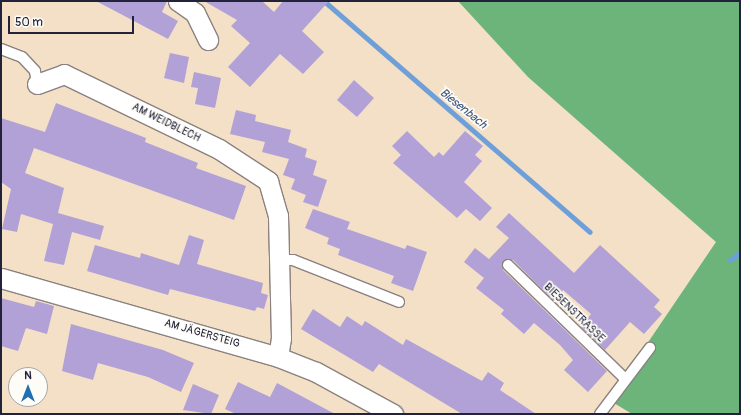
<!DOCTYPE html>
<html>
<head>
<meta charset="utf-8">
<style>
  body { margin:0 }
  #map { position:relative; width:741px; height:415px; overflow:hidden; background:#f3e0c6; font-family:Pangolin,sans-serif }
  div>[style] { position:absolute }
  .forest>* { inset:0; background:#6db47a }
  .stream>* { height:5px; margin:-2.5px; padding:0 2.5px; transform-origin:2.5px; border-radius:2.5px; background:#6f9fd9 }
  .building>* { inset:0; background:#b2a1d7 }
  .roads { filter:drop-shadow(1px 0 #8a8180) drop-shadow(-1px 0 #8a8180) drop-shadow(0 1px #8a8180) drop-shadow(0 -1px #8a8180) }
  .service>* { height:10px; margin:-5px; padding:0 5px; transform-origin:5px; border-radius:5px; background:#fff }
  .minor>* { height:19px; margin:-9.5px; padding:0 9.5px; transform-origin:9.5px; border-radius:9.5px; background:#fff }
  span { translate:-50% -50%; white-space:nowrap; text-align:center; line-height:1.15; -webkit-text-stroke:3.5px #fdfcf7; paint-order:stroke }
  .street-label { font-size:11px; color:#22223b }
  .water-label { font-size:12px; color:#455a82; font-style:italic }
  .frame { position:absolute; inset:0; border:2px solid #22223b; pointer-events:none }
  .north { position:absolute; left:8px; top:367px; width:40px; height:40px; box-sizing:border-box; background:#fdfcf7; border:1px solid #a5a5ac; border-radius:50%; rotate:0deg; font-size:11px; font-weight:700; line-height:16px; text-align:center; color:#22223b }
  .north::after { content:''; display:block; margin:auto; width:14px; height:18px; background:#1f6fb2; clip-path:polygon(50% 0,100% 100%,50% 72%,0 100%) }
  .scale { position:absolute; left:8px; top:16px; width:126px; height:18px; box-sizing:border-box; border:2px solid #22223b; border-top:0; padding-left:5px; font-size:12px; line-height:14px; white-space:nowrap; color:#22223b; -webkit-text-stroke:3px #fdfcf7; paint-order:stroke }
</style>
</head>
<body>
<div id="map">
  <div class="forest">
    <div style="clip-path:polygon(458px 1px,740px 1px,740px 414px,632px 414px,609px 400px,716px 242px,528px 77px)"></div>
  </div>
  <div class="stream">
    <div style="left:324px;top:1px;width:352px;rotate:41deg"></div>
    <div style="left:730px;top:260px;width:13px;rotate:-39deg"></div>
  </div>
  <div class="building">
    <div style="clip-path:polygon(96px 1px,167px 1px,162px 12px,178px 21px,168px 39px)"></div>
    <div style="clip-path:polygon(204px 1px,262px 1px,274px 12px,283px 1px,329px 1px,302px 31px,324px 52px,303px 74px,280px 54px,250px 87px,228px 67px,250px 43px,231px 26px,237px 20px)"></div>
    <div style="clip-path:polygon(170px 53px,189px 57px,184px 83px,164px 78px)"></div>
    <div style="clip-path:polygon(194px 72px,221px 78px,215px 108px,195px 104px,198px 88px,191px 87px)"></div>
    <div style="clip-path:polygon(354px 80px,374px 98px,357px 117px,337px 100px)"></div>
    <div style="clip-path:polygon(56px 103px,146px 138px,145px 142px,198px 163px,196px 168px,246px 186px,234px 220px,34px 148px,25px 173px,64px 188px,58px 213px,104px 226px,100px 240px,72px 232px,64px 265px,44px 261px,53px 224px,21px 214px,17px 232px,2px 229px,11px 189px,1px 182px,1px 118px,45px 132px)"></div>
    <div style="clip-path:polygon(236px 110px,256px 115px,255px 121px,291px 130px,288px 142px,307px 149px,305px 157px,317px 161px,313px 175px,327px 180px,318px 207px,303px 202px,306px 195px,291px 189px,295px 179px,283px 175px,289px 159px,262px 152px,265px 142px,230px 134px)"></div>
    <div style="clip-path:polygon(407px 131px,434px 157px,439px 152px,443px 156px,465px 131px,483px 146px,475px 155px,482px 161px,464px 182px,492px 208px,480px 221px,466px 209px,457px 218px,393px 163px,401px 155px,392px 146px)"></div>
    <div style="clip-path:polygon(313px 209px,350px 222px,347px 229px,405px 249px,407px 245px,427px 252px,413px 291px,391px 283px,394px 276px,338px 255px,340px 249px,327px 244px,329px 238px,305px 228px)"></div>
    <div style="clip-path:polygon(509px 213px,574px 273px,600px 245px,660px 300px,654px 307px,662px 314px,644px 334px,630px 322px,605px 350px,581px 327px,591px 314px,563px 290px,554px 301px,513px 260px,503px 261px,503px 270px,607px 371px,588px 392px,564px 370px,573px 360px,560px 345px,534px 323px,524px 334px,501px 314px,504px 310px,476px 288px,484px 278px,464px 262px,475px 248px,489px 259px,509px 238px,496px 227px)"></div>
    <div style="clip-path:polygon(189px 235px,204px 240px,197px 264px,263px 283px,261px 293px,268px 295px,264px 309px,257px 307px,255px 311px,170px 289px,168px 295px,87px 271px,95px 245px,140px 258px,141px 253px,179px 265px)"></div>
    <div style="clip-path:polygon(1px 298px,34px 307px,36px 301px,54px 306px,47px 334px,26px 328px,18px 351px,1px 346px)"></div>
    <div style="clip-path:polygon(313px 309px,340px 327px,347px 316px,362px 326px,365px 321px,403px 345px,406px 339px,482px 381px,488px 372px,504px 383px,500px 390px,536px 414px,462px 414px,379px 364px,373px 372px,301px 329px)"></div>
    <div style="clip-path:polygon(71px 324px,163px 350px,194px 363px,181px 392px,148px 377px,98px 363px,93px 380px,62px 371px)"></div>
    <div style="clip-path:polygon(238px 382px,270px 397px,277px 383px,335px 414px,236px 414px,225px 409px)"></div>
    <div style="clip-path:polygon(193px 384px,219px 395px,211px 414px,183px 410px)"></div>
  </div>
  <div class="roads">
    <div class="service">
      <div style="left:1px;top:49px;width:22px;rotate:21deg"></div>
      <div style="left:22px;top:57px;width:19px;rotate:47deg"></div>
      <div style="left:35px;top:71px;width:13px;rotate:81deg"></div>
      <div style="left:280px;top:260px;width:13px"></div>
      <div style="left:293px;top:260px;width:114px;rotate:21.6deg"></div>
      <div style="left:508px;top:265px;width:162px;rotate:44.2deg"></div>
      <div style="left:600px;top:414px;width:83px;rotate:-52.9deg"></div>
    </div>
    <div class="minor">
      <div style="left:178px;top:1px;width:21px;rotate:35deg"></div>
      <div style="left:195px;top:13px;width:30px;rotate:64deg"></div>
      <div style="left:37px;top:84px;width:29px;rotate:-20deg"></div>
      <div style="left:64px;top:74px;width:172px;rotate:25.8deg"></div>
      <div style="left:219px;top:149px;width:59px;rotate:33.1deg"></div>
      <div style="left:268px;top:181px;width:36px;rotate:74deg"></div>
      <div style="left:278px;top:216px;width:122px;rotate:88.6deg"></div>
      <div style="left:281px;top:338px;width:19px;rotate:99deg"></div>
      <div style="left:1px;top:278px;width:288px;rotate:15.9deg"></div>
      <div style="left:278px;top:357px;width:41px;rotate:21.5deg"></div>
      <div style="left:316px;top:372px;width:88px;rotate:28.6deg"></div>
    </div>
  </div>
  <div class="street-label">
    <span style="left:166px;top:123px;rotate:26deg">AM WEIDBLECH</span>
    <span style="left:574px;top:313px;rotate:44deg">BIESENSTRASSE</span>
    <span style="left:202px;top:334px;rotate:16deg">AM JÄGERSTEIG</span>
  </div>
  <div class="water-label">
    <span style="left:463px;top:109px;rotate:39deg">Biesenbach</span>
  </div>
  <div class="frame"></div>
  <div class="north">N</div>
  <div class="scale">50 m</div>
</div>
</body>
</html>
